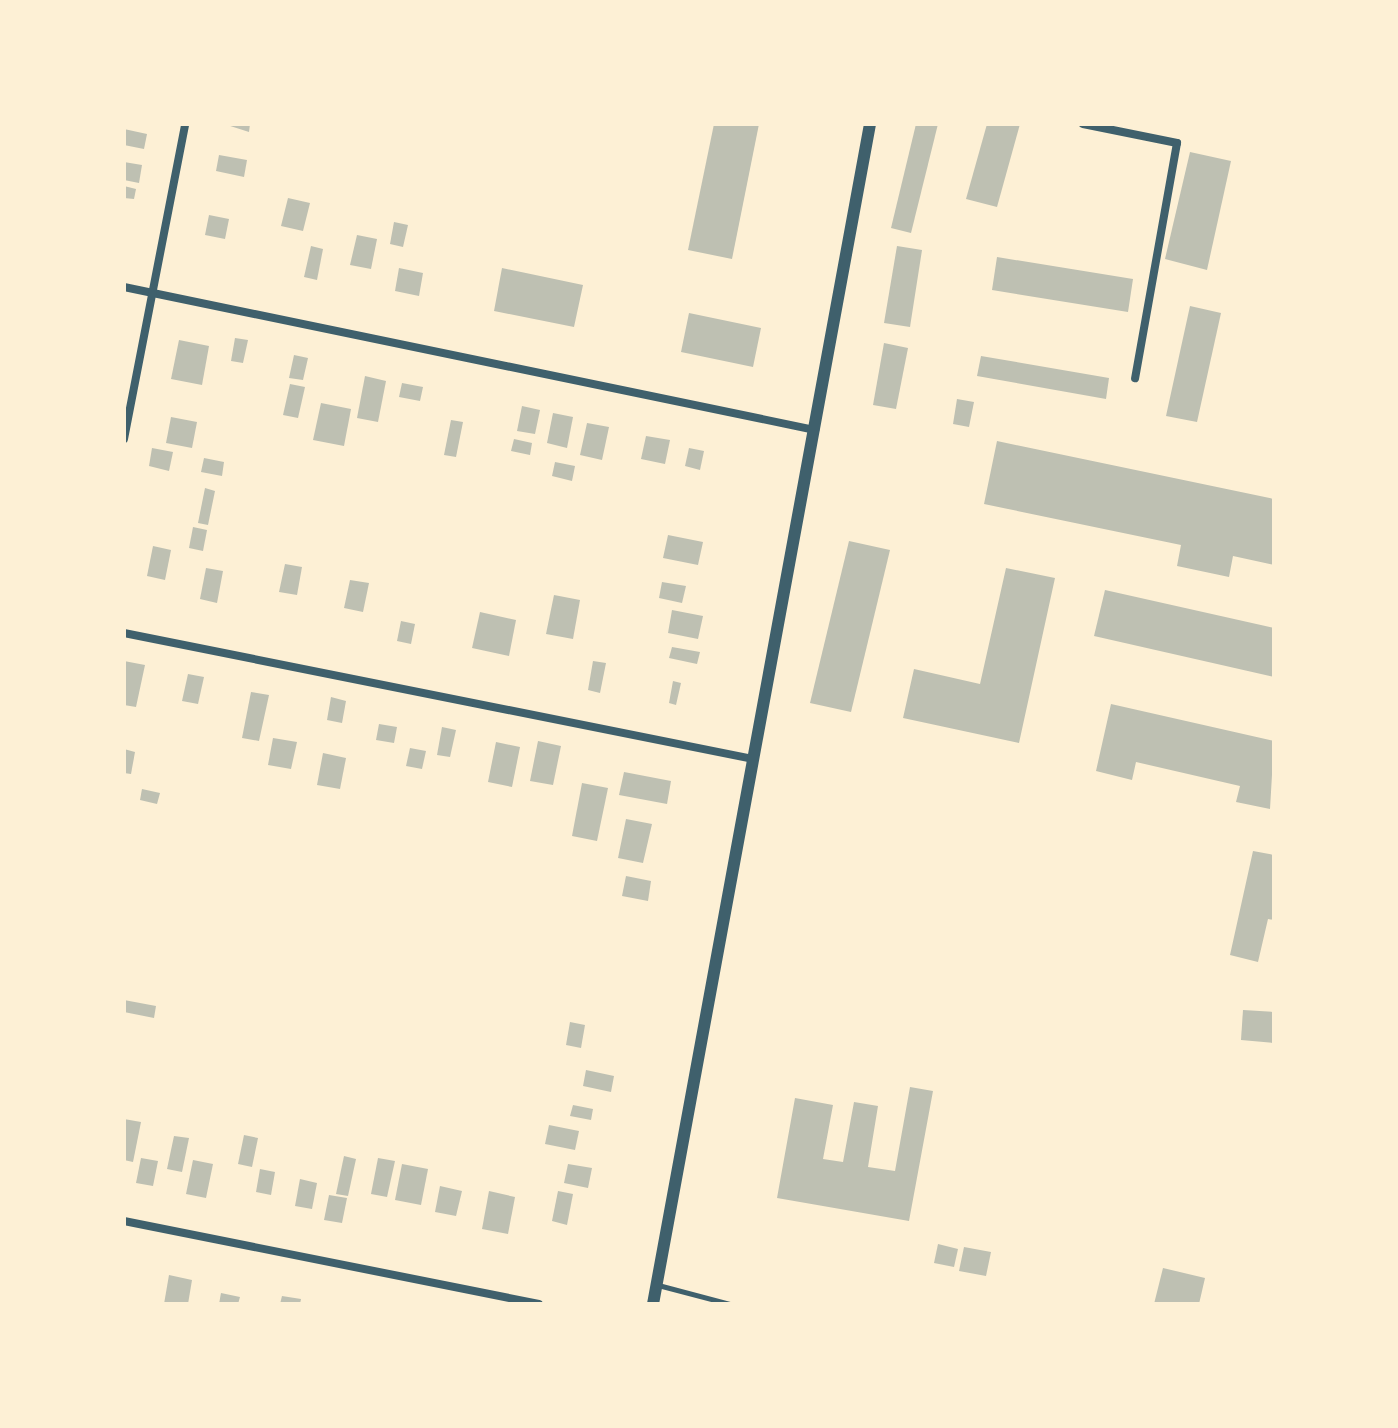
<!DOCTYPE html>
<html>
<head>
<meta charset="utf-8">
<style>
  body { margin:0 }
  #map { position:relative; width:1398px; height:1428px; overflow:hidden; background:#fdf0d5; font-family:Arial,sans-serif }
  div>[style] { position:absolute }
  .building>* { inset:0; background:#bec0b2 }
  .service>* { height:5px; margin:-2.5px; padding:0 2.5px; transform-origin:2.5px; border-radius:2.5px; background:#3f606c }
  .minor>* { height:8px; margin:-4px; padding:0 4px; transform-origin:4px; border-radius:4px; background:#3f606c }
  .tertiary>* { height:12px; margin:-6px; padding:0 6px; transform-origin:6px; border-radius:6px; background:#3f606c }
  span { translate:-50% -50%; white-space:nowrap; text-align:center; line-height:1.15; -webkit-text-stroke:8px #fdf0d5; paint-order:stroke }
  .frame { position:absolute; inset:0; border:126px solid #fdf0d5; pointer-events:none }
</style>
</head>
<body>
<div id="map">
  <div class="building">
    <div style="clip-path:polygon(224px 124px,250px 124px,249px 132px)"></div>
    <div style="clip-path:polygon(714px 124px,759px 124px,732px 259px,688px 250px)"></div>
    <div style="clip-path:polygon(916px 124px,938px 124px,911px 233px,891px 228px)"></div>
    <div style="clip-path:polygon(987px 124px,1020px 124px,997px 207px,966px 199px)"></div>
    <div style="clip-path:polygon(124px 129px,147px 134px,144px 149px,124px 145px)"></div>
    <div style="clip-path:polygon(1190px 152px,1231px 161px,1207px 270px,1165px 259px)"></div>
    <div style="clip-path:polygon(219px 155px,247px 160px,244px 177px,216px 171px)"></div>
    <div style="clip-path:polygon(124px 162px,142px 165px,139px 183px,124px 180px)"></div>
    <div style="clip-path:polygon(124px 186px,136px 189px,134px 199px,124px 198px)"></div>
    <div style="clip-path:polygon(288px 198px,310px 203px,303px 231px,281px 226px)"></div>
    <div style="clip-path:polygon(209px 215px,229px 219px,225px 239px,205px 235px)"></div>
    <div style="clip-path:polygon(394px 222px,408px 225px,403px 247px,390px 244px)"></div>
    <div style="clip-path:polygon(357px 235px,377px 239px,371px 269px,350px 265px)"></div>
    <div style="clip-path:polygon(311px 246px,323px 249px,317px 280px,304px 277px)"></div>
    <div style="clip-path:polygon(897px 246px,922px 250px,910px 327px,884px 323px)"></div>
    <div style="clip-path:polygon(997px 257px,1133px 279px,1128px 312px,992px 290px)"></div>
    <div style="clip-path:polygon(399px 268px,423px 273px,419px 296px,395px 291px)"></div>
    <div style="clip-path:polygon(502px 268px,583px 285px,574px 327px,494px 311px)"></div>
    <div style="clip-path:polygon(1190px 306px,1221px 313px,1197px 422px,1166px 416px)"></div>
    <div style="clip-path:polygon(689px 313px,761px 328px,753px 367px,681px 352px)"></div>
    <div style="clip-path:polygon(235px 338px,248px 340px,243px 363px,231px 361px)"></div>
    <div style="clip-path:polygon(179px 340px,209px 346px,202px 385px,171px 379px)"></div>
    <div style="clip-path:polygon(884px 343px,908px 348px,896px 409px,873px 405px)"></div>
    <div style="clip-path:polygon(294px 355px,308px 358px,303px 380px,289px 378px)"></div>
    <div style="clip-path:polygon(981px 356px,1109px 378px,1106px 399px,977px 376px)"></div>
    <div style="clip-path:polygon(365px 376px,386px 381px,378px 422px,357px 418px)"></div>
    <div style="clip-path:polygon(402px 383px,423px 387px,420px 401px,399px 397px)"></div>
    <div style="clip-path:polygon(290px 384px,305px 387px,298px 418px,283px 415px)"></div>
    <div style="clip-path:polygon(957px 399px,974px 402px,969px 427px,953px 424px)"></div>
    <div style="clip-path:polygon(321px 403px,351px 409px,344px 446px,313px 440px)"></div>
    <div style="clip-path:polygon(522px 406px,540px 410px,535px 434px,517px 431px)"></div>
    <div style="clip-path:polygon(553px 413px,573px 417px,567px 448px,547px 443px)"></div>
    <div style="clip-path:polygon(171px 417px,197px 422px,192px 448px,166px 443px)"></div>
    <div style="clip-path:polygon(451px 420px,463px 422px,456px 457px,444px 455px)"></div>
    <div style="clip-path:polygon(587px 423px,609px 427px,602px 460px,580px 455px)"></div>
    <div style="clip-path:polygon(646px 436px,670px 440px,665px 464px,641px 459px)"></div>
    <div style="clip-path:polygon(514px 439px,532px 443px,530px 455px,511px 451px)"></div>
    <div style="clip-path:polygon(997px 441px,1274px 499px,1274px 565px,1233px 556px,1229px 577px,1177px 566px,1181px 545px,984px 504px)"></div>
    <div style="clip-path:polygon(152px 448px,173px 452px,169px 471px,149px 466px)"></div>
    <div style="clip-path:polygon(689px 448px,704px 451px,700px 470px,685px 466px)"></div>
    <div style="clip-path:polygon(204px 458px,224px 462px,222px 476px,201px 472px)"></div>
    <div style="clip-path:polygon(555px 462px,575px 466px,572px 481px,552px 476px)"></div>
    <div style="clip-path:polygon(205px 488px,215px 491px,208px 525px,198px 523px)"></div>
    <div style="clip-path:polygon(193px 527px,207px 530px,203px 551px,189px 548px)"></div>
    <div style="clip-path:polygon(668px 535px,703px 542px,698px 565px,663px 558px)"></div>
    <div style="clip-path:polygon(849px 541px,890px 550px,851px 712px,810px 703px)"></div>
    <div style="clip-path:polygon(153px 546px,171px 550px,165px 580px,147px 576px)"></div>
    <div style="clip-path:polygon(285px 564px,302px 567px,297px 595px,279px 592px)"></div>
    <div style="clip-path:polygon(206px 568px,223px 571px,217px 603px,200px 599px)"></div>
    <div style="clip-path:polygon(1006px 568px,1055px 578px,1019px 743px,903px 718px,914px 669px,980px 684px)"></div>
    <div style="clip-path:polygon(350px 580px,369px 583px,363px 612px,344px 608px)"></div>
    <div style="clip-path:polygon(662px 582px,686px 586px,682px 603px,659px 598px)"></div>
    <div style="clip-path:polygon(1105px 590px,1274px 628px,1274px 677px,1094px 636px)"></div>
    <div style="clip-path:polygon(554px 595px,580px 600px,573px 639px,546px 634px)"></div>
    <div style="clip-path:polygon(672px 610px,703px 616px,698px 639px,668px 633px)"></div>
    <div style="clip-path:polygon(480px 612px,516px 620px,509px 656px,472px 648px)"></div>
    <div style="clip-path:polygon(401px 621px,415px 624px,411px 644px,397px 641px)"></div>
    <div style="clip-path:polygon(672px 647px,700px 652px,697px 664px,669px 658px)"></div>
    <div style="clip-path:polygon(124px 661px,145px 665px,136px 707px,124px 705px)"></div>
    <div style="clip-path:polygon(593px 661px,606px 663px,600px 693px,588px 690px)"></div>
    <div style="clip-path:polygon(188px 674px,204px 677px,198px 704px,182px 701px)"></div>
    <div style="clip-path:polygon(673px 681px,681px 683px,676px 705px,669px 703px)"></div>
    <div style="clip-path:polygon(251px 692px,269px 695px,259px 741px,242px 738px)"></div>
    <div style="clip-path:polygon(331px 697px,346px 701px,342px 723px,327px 720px)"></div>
    <div style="clip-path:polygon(1111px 704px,1274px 741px,1270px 809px,1236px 802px,1240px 786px,1136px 762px,1132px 780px,1096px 771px)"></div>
    <div style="clip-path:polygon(379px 724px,397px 727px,394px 743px,376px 740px)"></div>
    <div style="clip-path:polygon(442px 727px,456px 730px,450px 757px,437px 755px)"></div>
    <div style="clip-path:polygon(273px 738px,297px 742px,291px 769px,268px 765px)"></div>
    <div style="clip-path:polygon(538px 741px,561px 746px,553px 785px,530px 781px)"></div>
    <div style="clip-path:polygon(496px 742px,520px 747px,512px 787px,488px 782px)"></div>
    <div style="clip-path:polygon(410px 748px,426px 751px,422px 769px,406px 766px)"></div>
    <div style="clip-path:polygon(124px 749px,135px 752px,131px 774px,124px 773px)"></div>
    <div style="clip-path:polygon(323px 753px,346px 758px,340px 789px,317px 785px)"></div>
    <div style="clip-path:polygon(624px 772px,671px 781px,667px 804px,619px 795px)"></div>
    <div style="clip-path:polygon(582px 783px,608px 788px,597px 841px,572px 836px)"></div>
    <div style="clip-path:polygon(142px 789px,160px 793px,157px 804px,140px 800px)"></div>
    <div style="clip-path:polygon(626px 819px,652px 824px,643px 863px,618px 858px)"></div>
    <div style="clip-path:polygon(1253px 851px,1274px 855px,1274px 920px,1268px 919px,1258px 962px,1230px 955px)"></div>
    <div style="clip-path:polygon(626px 876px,651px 881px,648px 901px,622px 896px)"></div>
    <div style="clip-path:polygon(124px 1000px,156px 1006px,154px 1018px,124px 1012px)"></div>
    <div style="clip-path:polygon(1243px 1010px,1274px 1012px,1274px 1043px,1241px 1040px)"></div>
    <div style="clip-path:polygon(570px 1022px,585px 1025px,581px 1048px,566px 1045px)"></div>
    <div style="clip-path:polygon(586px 1070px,614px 1076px,611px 1092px,583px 1086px)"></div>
    <div style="clip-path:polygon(910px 1087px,933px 1091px,909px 1221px,777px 1198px,795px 1098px,833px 1105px,823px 1159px,843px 1162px,854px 1102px,878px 1106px,868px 1167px,895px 1171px)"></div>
    <div style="clip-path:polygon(573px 1105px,593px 1109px,591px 1120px,570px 1116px)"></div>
    <div style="clip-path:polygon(124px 1119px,141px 1122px,133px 1162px,124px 1160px)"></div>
    <div style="clip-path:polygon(549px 1125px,579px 1131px,575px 1150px,545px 1144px)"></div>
    <div style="clip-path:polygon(244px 1135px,258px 1138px,252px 1167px,238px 1164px)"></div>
    <div style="clip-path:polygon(174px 1136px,189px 1138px,182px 1172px,167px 1169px)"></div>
    <div style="clip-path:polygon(344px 1156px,356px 1159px,348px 1196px,336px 1194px)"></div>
    <div style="clip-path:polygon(141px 1158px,158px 1161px,153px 1186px,136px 1183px)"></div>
    <div style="clip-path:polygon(378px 1158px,395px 1161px,387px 1197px,371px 1194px)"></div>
    <div style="clip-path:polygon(193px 1160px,213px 1164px,206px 1198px,186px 1194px)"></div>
    <div style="clip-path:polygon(402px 1164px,428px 1169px,421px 1205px,395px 1200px)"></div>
    <div style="clip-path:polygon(568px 1164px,592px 1168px,588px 1188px,564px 1183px)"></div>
    <div style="clip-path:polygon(260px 1169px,275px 1172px,271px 1195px,256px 1192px)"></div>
    <div style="clip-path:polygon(300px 1179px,317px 1183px,312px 1209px,295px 1206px)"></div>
    <div style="clip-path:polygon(440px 1186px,462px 1191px,456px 1216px,435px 1212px)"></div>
    <div style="clip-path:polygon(489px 1191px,515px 1197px,508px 1234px,482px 1229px)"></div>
    <div style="clip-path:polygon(558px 1191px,573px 1194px,567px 1225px,552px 1221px)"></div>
    <div style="clip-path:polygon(329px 1195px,347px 1198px,342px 1223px,324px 1220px)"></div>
    <div style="clip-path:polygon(938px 1244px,958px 1249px,954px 1267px,934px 1263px)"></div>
    <div style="clip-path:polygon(964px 1247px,991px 1252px,986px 1276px,959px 1271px)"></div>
    <div style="clip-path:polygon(1163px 1268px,1205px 1278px,1199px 1304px,1154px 1304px)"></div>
    <div style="clip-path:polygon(169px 1275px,192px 1280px,188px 1304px,164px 1304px)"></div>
    <div style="clip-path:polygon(221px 1293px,240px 1297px,238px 1304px,219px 1304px)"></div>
    <div style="clip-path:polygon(282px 1296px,301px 1299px,300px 1304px,280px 1304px)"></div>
  </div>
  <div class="service">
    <div style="left:658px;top:1285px;width:74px;rotate:14.8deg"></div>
  </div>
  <div class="minor">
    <div style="left:1083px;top:124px;width:96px;rotate:11.4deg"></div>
    <div style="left:1177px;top:143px;width:239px;rotate:100.1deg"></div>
    <div style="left:124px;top:287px;width:706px;rotate:11.69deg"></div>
    <div style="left:124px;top:439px;width:321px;rotate:-79deg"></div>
    <div style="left:124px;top:633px;width:641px;rotate:11.33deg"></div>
    <div style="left:124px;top:1221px;width:423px;rotate:11.3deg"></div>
  </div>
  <div class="tertiary">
    <div style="left:653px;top:1304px;width:1200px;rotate:-79.58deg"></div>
  </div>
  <div class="frame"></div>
</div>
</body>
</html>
